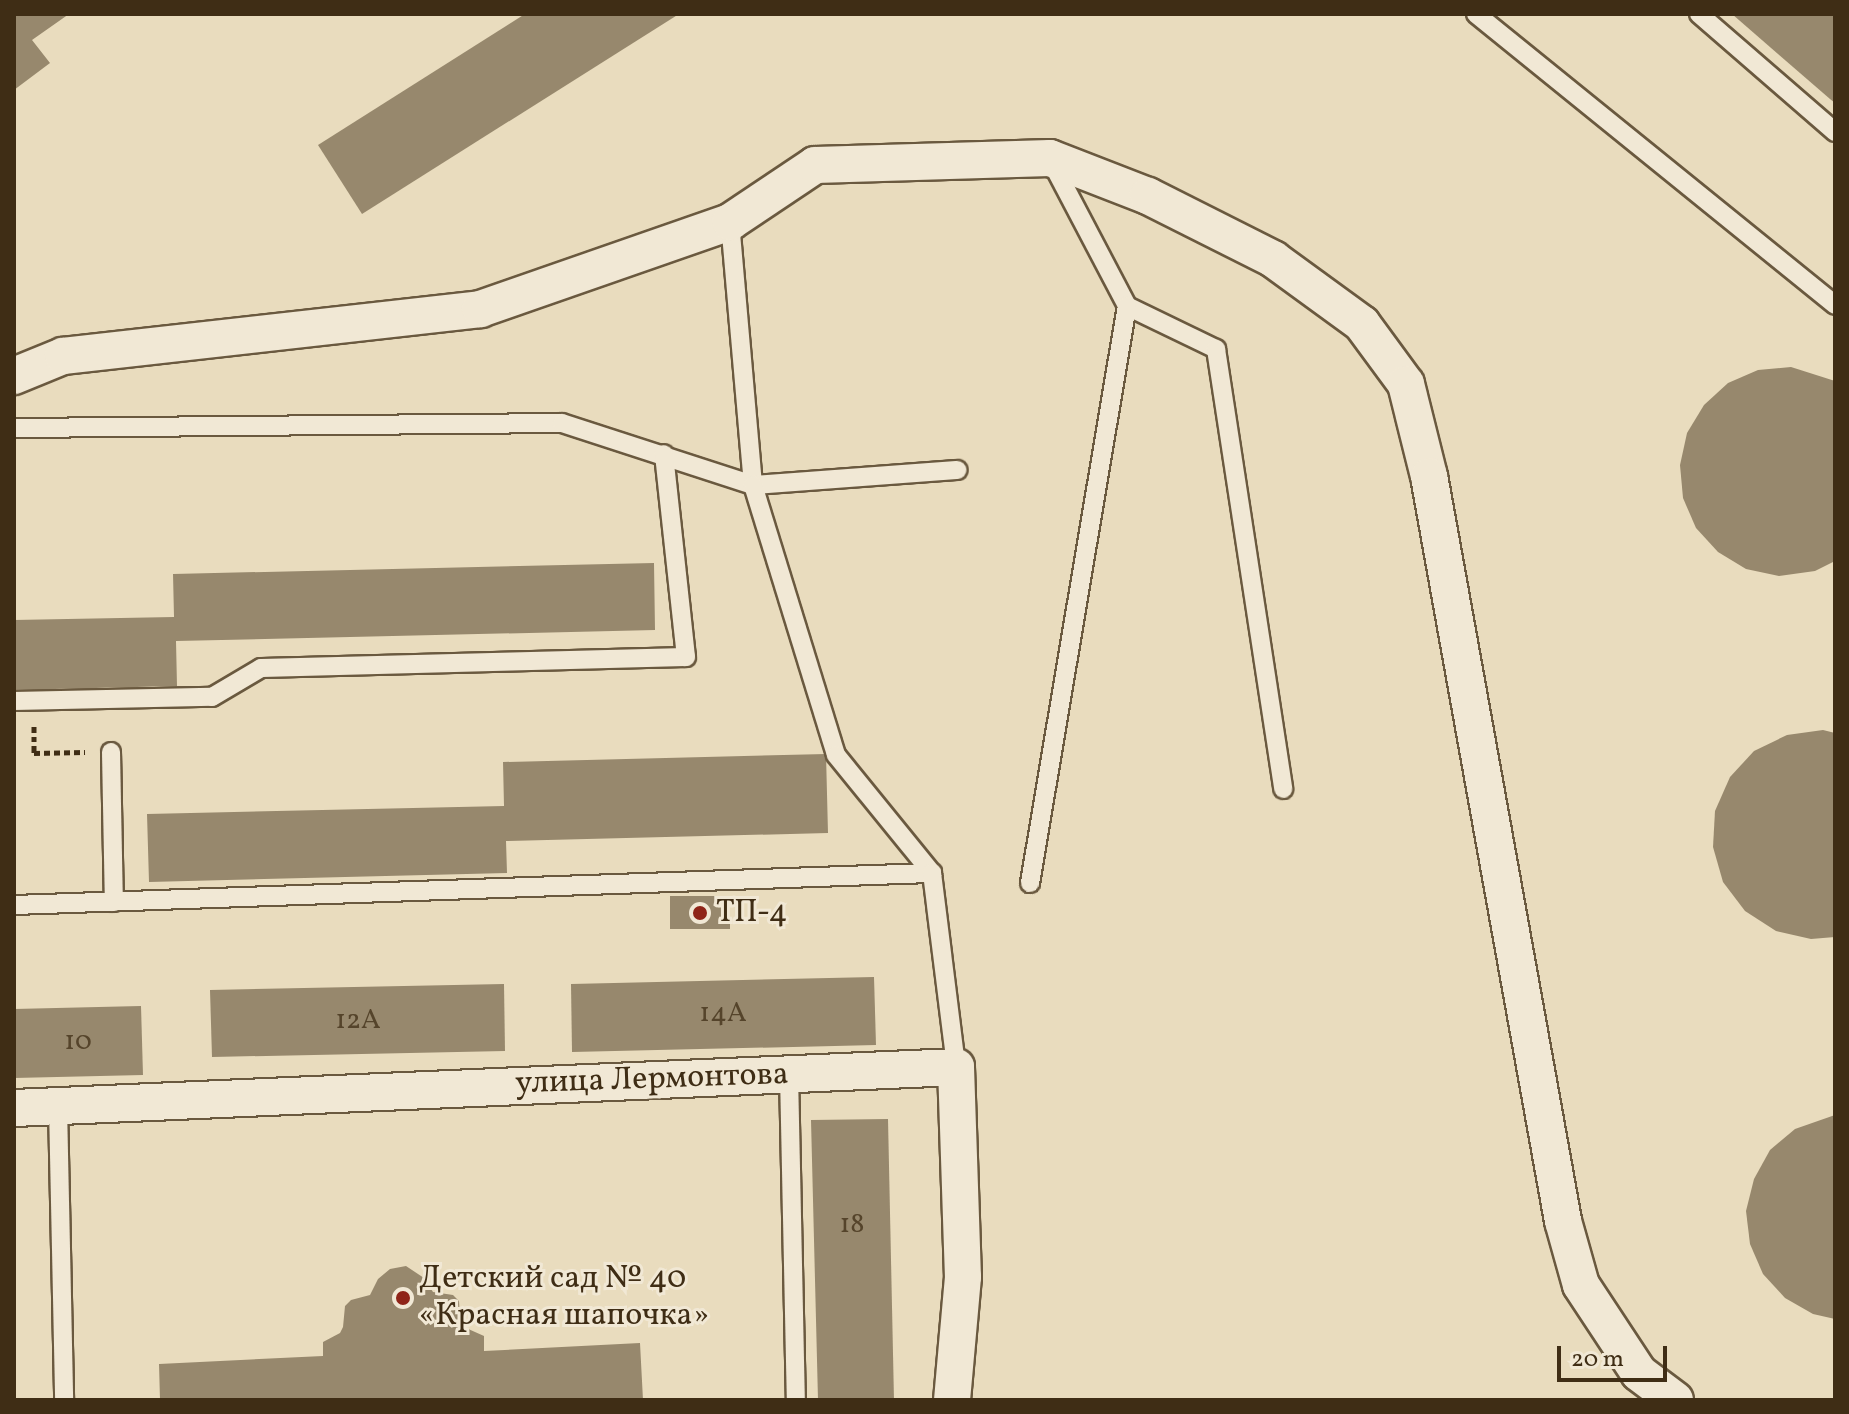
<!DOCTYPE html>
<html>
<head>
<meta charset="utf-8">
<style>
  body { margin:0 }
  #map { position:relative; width:1849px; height:1414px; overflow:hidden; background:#e9dcbe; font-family:Vollkorn,serif }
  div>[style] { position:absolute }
  .building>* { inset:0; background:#97886d }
  .path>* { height:5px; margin-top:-2.5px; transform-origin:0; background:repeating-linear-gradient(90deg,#3f2d15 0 6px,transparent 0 10px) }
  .roads { filter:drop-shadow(2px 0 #6a593f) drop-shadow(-2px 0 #6a593f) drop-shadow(0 2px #6a593f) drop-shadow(0 -2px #6a593f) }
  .lane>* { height:18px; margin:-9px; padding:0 9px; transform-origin:9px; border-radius:9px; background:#f1e8d5 }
  .street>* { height:36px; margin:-18px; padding:0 18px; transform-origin:18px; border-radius:18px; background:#f1e8d5 }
  .dots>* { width:22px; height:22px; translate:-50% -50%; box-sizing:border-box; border:4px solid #f1e8d5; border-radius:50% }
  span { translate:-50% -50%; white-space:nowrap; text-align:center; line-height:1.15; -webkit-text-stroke:6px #f1e8d5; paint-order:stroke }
  .number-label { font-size:28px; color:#55442b }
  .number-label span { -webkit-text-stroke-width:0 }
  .poi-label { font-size:32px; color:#3f2d15 }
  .left { translate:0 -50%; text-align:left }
  .street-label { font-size:32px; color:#3f2d15 }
  .frame { position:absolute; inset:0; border:16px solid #3f2d15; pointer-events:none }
  .scale { position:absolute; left:1557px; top:1346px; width:110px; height:36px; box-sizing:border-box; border:4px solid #3f2d15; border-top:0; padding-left:10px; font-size:24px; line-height:28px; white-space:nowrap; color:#3f2d15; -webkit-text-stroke:6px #f1e8d5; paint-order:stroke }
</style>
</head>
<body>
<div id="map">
  <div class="building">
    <div style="clip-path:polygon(14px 14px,69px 14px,32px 40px,50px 63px,14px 90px)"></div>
    <div style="clip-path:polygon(525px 14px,679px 14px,362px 214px,318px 145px)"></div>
    <div style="clip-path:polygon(1732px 14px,1835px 14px,1835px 103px,1830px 99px)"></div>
    <div style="clip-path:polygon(1791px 367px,1835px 381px,1835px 561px,1815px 571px,1779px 576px,1746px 569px,1718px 552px,1696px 528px,1683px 498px,1680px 465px,1687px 433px,1704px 405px,1728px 383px,1758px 370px)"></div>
    <div style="clip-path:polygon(654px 563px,655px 630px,176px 641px,177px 686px,14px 690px,14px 620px,174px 617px,173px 574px)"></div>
    <div style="clip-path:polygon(1823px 730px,1835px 733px,1835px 937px,1811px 939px,1776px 931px,1745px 911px,1723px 882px,1713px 847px,1715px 811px,1730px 777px,1754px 751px,1787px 735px)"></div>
    <div style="clip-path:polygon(826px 754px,828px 833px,506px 841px,507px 873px,149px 882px,147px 814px,504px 806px,503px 762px)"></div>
    <div style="clip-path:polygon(670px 896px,730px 896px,730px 929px,670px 929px)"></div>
    <div style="clip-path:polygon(874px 977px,876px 1045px,572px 1052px,571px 984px)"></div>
    <div style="clip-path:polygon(504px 984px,505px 1051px,212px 1057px,210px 990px)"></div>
    <div style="clip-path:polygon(141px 1006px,143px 1075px,14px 1078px,14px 1009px)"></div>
    <div style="clip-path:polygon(1835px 1115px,1835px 1319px,1813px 1314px,1785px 1298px,1763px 1274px,1750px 1244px,1746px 1211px,1754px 1179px,1770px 1150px,1795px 1129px)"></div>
    <div style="clip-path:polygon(888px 1119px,894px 1400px,818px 1400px,811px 1120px)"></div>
    <div style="clip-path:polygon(406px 1266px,424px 1278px,433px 1292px,453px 1295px,459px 1301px,460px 1318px,466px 1328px,484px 1336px,484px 1351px,640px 1343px,643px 1400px,160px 1400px,159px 1364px,323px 1356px,323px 1342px,340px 1333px,343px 1327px,345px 1306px,351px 1300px,370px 1295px,378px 1279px,390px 1269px)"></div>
  </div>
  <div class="path">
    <div style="left:34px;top:726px;width:27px;rotate:90deg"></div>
    <div style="left:34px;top:753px;width:51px;rotate:-1.1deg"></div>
  </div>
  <div class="roads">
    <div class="lane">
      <div style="left:1476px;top:14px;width:462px;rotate:39deg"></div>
      <div style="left:1699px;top:14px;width:180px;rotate:40.9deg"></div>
      <div style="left:1051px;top:161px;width:164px;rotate:62.3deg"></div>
      <div style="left:1127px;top:306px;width:99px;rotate:25.8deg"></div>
      <div style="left:1216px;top:349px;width:445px;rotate:81.3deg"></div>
      <div style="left:730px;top:222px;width:264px;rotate:85deg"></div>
      <div style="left:753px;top:485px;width:205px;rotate:-4.2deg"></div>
      <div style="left:14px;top:428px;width:548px;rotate:-0.52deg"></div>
      <div style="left:562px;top:423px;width:201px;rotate:18deg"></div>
      <div style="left:753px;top:485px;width:282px;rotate:72.9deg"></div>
      <div style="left:836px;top:755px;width:152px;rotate:50.9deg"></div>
      <div style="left:14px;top:701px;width:198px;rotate:-1.2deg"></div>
      <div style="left:212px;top:697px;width:57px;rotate:-30.6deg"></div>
      <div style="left:261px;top:668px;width:425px;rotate:-1.5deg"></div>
      <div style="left:686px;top:657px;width:204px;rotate:-96.2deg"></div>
      <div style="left:111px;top:752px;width:150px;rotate:88.9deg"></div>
      <div style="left:1030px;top:883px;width:585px;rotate:-80.46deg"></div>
      <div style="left:14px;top:905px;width:919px;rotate:-2deg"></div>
      <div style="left:932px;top:873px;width:195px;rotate:82.9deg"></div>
      <div style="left:789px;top:1074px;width:326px;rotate:88.8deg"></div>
      <div style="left:58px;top:1106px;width:294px;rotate:88.8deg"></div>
    </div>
    <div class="street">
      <div style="left:14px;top:376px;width:53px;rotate:-22.2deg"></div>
      <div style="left:63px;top:356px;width:420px;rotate:-6.4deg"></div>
      <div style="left:480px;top:309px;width:265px;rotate:-19.2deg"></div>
      <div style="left:730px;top:222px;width:102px;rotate:-33.8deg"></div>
      <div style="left:815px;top:165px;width:235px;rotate:-1.7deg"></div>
      <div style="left:1050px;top:158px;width:105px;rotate:21.2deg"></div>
      <div style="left:1148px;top:196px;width:140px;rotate:26.7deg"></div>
      <div style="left:1273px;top:259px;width:110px;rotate:36.1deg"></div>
      <div style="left:1362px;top:324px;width:74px;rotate:53.7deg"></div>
      <div style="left:1406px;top:384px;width:95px;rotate:76deg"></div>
      <div style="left:1429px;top:476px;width:757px;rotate:79.8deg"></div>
      <div style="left:1563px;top:1221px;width:66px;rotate:74.3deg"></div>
      <div style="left:1581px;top:1285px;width:105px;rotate:56.6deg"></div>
      <div style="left:1639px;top:1373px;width:45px;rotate:36.9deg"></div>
      <div style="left:14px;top:1108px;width:943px;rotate:-2.49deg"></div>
      <div style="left:956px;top:1067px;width:210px;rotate:88.1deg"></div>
      <div style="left:963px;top:1277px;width:123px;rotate:95.1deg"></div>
    </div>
  </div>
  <div class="dots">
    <div style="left:700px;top:913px;background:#8f2418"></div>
    <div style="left:403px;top:1298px;background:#8f2418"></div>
  </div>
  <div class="number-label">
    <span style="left:723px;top:1014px">14А</span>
    <span style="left:358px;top:1021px">12А</span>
    <span style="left:78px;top:1042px">10</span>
    <span style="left:852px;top:1225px">18</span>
  </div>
  <div class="poi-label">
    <span class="left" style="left:716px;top:913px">ТП-4</span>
    <span class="left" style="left:419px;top:1298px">Детский сад № 40<br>«Красная шапочка»</span>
  </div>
  <div class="street-label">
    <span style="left:652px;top:1080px;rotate:-2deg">улица Лермонтова</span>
  </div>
  <div class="frame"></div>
  <div class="scale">20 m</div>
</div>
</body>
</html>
